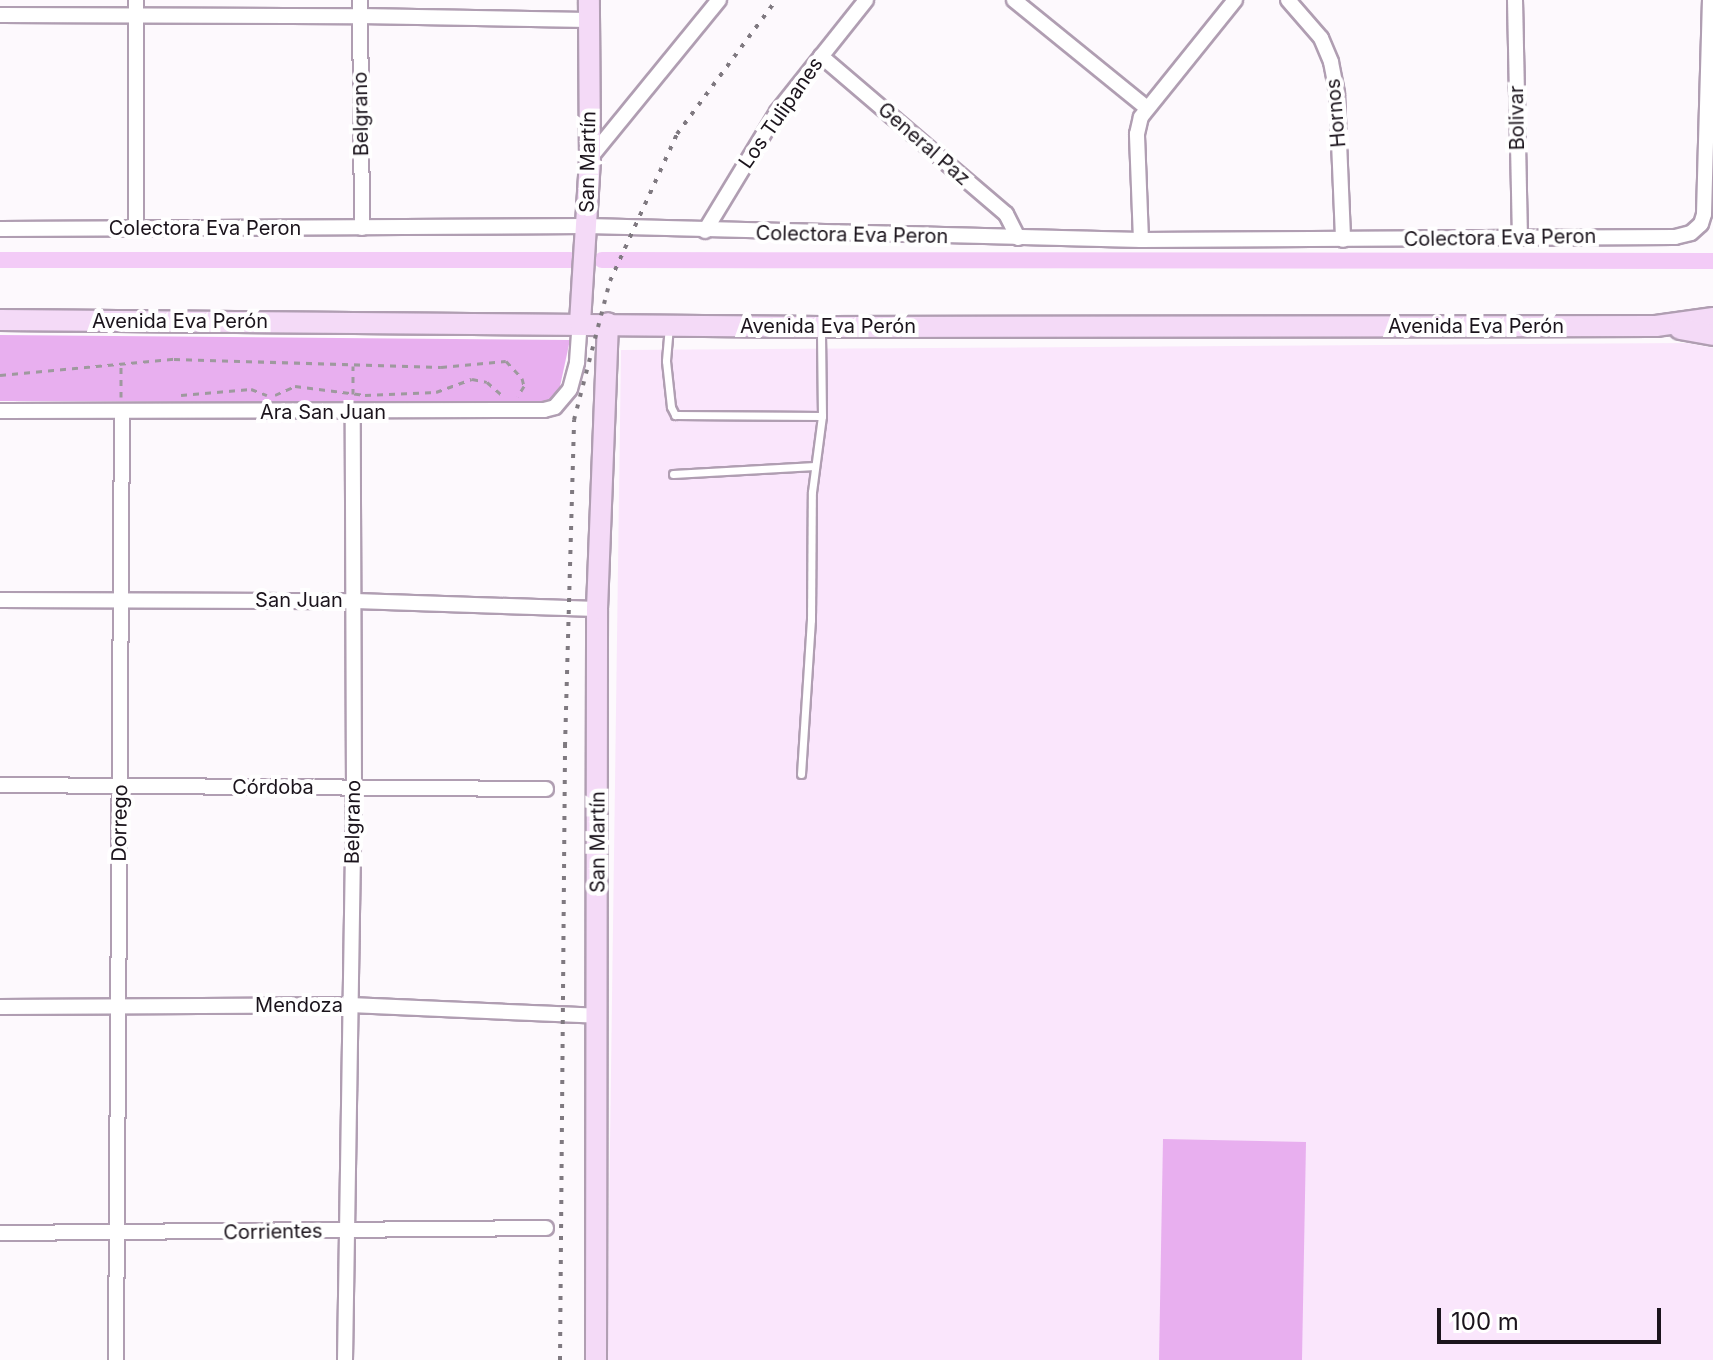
<!DOCTYPE html>
<html>
<head>
<meta charset="utf-8">
<style>
  body { margin:0 }
  #map { position:relative; width:1713px; height:1360px; overflow:hidden; background:#fdf9fd; font-family:Inter,sans-serif }
  div>[style] { position:absolute }
  .built>* { inset:0; background:#fae6fc }
  .green>* { inset:0; background:#e8afef }
  .canal>* { height:16px; margin:-8px; padding:0 8px; transform-origin:8px; border-radius:8px; background:#f3cbf7 }
  .path>* { height:3px; margin-top:-1.5px; transform-origin:0; background:repeating-linear-gradient(90deg,#9e999e 0 6px,transparent 0 12px) }
  .roads { filter:drop-shadow(2px 0 #b09eb2) drop-shadow(-2px 0 #b09eb2) drop-shadow(0 2px #b09eb2) drop-shadow(0 -2px #b09eb2) }
  .lane>* { height:7px; margin:-3.5px; padding:0 3.5px; transform-origin:3.5px; border-radius:3.5px; background:#fff }
  .street>* { height:14px; margin:-7px; padding:0 7px; transform-origin:7px; border-radius:7px; background:#fff }
  .secondary>* { height:20px; margin:-10px; padding:0 10px; transform-origin:10px; border-radius:10px; background:#f4daf7 }
  .rail>* { height:4px; margin-top:-2px; transform-origin:0; background:repeating-linear-gradient(90deg,#7f7980 0 4px,transparent 0 12px) }
  span { translate:-50% -50%; white-space:nowrap; text-align:center; line-height:1.15; -webkit-text-stroke:8px #fff; paint-order:stroke }
  .street-label { font-size:20px; color:#1b141c }
  .scale { position:absolute; left:1437px; top:1308px; width:224px; height:36px; box-sizing:border-box; border:4px solid #1b141c; border-top:0; padding-left:10px; font-size:24px; line-height:28px; white-space:nowrap; color:#1b141c; -webkit-text-stroke:6px #fff; paint-order:stroke }
</style>
</head>
<body>
<div id="map">
  <div class="built">
    <div style="clip-path:polygon(1687px 343px,1713px 348px,1713px 1360px,607px 1360px,621px 350px)"></div>
  </div>
  <div class="green">
    <div style="clip-path:polygon(0 335px,570px 340px,559px 391px,551px 401px,536px 403px,0 401px)"></div>
    <div style="clip-path:polygon(1163px 1139px,1306px 1142px,1302px 1360px,1159px 1360px)"></div>
  </div>
  <div class="canal">
    <div style="left:0;top:260px;width:570px"></div>
    <div style="left:602px;top:260px;width:1111px;rotate:0.05deg"></div>
  </div>
  <div class="path">
    <div style="left:0;top:375px;width:175px;rotate:-5.3deg"></div>
    <div style="left:174px;top:359px;width:267px;rotate:1.7deg"></div>
    <div style="left:441px;top:367px;width:65px;rotate:-5.3deg"></div>
    <div style="left:506px;top:361px;width:23px;rotate:47deg"></div>
    <div style="left:522px;top:378px;width:8px;rotate:76deg"></div>
    <div style="left:524px;top:386px;width:12px;rotate:121deg"></div>
    <div style="left:353px;top:394px;width:28px;rotate:-90deg"></div>
    <div style="left:181px;top:395px;width:70px;rotate:-4.9deg"></div>
    <div style="left:251px;top:389px;width:17px;rotate:21deg"></div>
    <div style="left:275px;top:395px;width:22px;rotate:-24deg"></div>
    <div style="left:295px;top:386px;width:71px;rotate:7.3deg"></div>
    <div style="left:365px;top:395px;width:71px;rotate:-2.4deg"></div>
    <div style="left:436px;top:392px;width:38px;rotate:-20deg"></div>
    <div style="left:472px;top:379px;width:15px;rotate:11deg"></div>
    <div style="left:487px;top:382px;width:21px;rotate:41deg"></div>
    <div style="left:121px;top:397px;width:32px;rotate:-90deg"></div>
  </div>
  <div class="roads">
    <div class="lane">
      <div style="left:669px;top:326px;width:35px;rotate:95deg"></div>
      <div style="left:666px;top:361px;width:46px;rotate:83.8deg"></div>
      <div style="left:671px;top:407px;width:9px;rotate:63deg"></div>
      <div style="left:675px;top:415px;width:147px;rotate:0.4deg"></div>
      <div style="left:673px;top:474px;width:142px;rotate:-3.2deg"></div>
      <div style="left:801px;top:774px;width:154px;rotate:-86.3deg"></div>
      <div style="left:811px;top:620px;width:128px;rotate:-89.6deg"></div>
      <div style="left:812px;top:492px;width:77px;rotate:-82.5deg"></div>
      <div style="left:822px;top:416px;width:87px;rotate:-90.7deg"></div>
    </div>
    <div class="street">
      <div style="left:360px;top:0;width:228px;rotate:89.5deg"></div>
      <div style="left:1014px;top:0;width:171px;rotate:39.1deg"></div>
      <div style="left:1288px;top:0;width:50px;rotate:49deg"></div>
      <div style="left:1321px;top:38px;width:26px;rotate:67deg"></div>
      <div style="left:1331px;top:62px;width:33px;rotate:79deg"></div>
      <div style="left:1337px;top:94px;width:146px;rotate:87.6deg"></div>
      <div style="left:1515px;top:0;width:236px;rotate:88.8deg"></div>
      <div style="left:0;top:15px;width:360px;rotate:0.2deg"></div>
      <div style="left:360px;top:16px;width:228px;rotate:1deg"></div>
      <div style="left:821px;top:56px;width:243px;rotate:40.5deg"></div>
      <div style="left:1006px;top:214px;width:27px;rotate:63deg"></div>
      <div style="left:590px;top:158px;width:204px;rotate:-50.8deg"></div>
      <div style="left:0;top:229px;width:587px;rotate:-0.29deg"></div>
      <div style="left:587px;top:226px;width:554px;rotate:1.45deg"></div>
      <div style="left:1141px;top:240px;width:534px;rotate:-0.32deg"></div>
      <div style="left:1675px;top:237px;width:16px;rotate:-14deg"></div>
      <div style="left:1691px;top:233px;width:13px;rotate:-42deg"></div>
      <div style="left:1701px;top:224px;width:10px;rotate:-73deg"></div>
      <div style="left:1704px;top:214px;width:214px;rotate:-88.4deg"></div>
      <div style="left:136px;top:229px;width:229px;rotate:-90deg"></div>
      <div style="left:705px;top:231px;width:139px;rotate:-58.8deg"></div>
      <div style="left:777px;top:112px;width:143px;rotate:-51.5deg"></div>
      <div style="left:1141px;top:240px;width:106px;rotate:-92.2deg"></div>
      <div style="left:1137px;top:134px;width:17px;rotate:-77deg"></div>
      <div style="left:1141px;top:117px;width:150px;rotate:-51.2deg"></div>
      <div style="left:0;top:411px;width:544px;rotate:-0.11deg"></div>
      <div style="left:544px;top:410px;width:11px;rotate:-15deg"></div>
      <div style="left:555px;top:407px;width:23px;rotate:-50deg"></div>
      <div style="left:570px;top:389px;width:28px;rotate:-75deg"></div>
      <div style="left:577px;top:362px;width:39px;rotate:-86deg"></div>
      <div style="left:0;top:600px;width:355px;rotate:0.2deg"></div>
      <div style="left:355px;top:601px;width:242px;rotate:1.9deg"></div>
      <div style="left:0;top:785px;width:546px;rotate:0.42deg"></div>
      <div style="left:0;top:1007px;width:350px;rotate:-0.3deg"></div>
      <div style="left:350px;top:1005px;width:248px;rotate:2.5deg"></div>
      <div style="left:0;top:1233px;width:546px;rotate:-0.52deg"></div>
      <div style="left:116px;top:1360px;width:949px;rotate:-89.64deg"></div>
      <div style="left:345px;top:1360px;width:573px;rotate:-89.1deg"></div>
      <div style="left:354px;top:787px;width:374px;rotate:-90.2deg"></div>
    </div>
    <div class="secondary">
      <div style="left:0;top:320px;width:821px;rotate:0.49deg"></div>
      <div style="left:821px;top:327px;width:835px;rotate:-0.07deg"></div>
      <div style="left:1656px;top:326px;width:58px;rotate:-8deg"></div>
      <div style="left:580px;top:323px;width:165px;rotate:-86.5deg"></div>
      <div style="left:590px;top:158px;width:158px;rotate:-90.4deg"></div>
      <div style="left:1680px;top:329px;width:34px;rotate:10deg"></div>
      <div style="left:596px;top:1360px;width:751px;rotate:-89.92deg"></div>
      <div style="left:597px;top:609px;width:286px;rotate:-87.8deg"></div>
    </div>
  </div>
  <div class="rail">
    <div style="left:560px;top:1360px;width:614px;rotate:-89.53deg"></div>
    <div style="left:565px;top:746px;width:326px;rotate:-88.4deg"></div>
    <div style="left:574px;top:420px;width:144px;rotate:-75.5deg"></div>
    <div style="left:610px;top:281px;width:162px;rotate:-65.5deg"></div>
    <div style="left:677px;top:134px;width:167px;rotate:-53.5deg"></div>
  </div>
  <div class="street-label">
    <span style="left:781px;top:113px;rotate:-55deg">Los Tulipanes</span>
    <span style="left:1336px;top:113px;rotate:-95deg">Hornos</span>
    <span style="left:361px;top:114px;rotate:-91deg">Belgrano</span>
    <span style="left:1517px;top:118px;rotate:-91deg">Bolivar</span>
    <span style="left:924px;top:144px;rotate:41deg">General Paz</span>
    <span style="left:588px;top:162px;rotate:-89deg">San Martín</span>
    <span style="left:205px;top:228px">Colectora Eva Peron</span>
    <span style="left:852px;top:235px;rotate:1deg">Colectora Eva Peron</span>
    <span style="left:1500px;top:238px;rotate:-1deg">Colectora Eva Peron</span>
    <span style="left:180px;top:321px">Avenida Eva Perón</span>
    <span style="left:828px;top:326px">Avenida Eva Perón</span>
    <span style="left:1476px;top:326px">Avenida Eva Perón</span>
    <span style="left:323px;top:412px">Ara San Juan</span>
    <span style="left:299px;top:600px">San Juan</span>
    <span style="left:273px;top:787px">Córdoba</span>
    <span style="left:353px;top:822px;rotate:-89deg">Belgrano</span>
    <span style="left:120px;top:823px;rotate:-89deg">Dorrego</span>
    <span style="left:598px;top:842px;rotate:-90deg">San Martín</span>
    <span style="left:299px;top:1005px">Mendoza</span>
    <span style="left:273px;top:1232px;rotate:-1deg">Corrientes</span>
  </div>
  <div class="scale">100 m</div>
</div>
</body>
</html>
